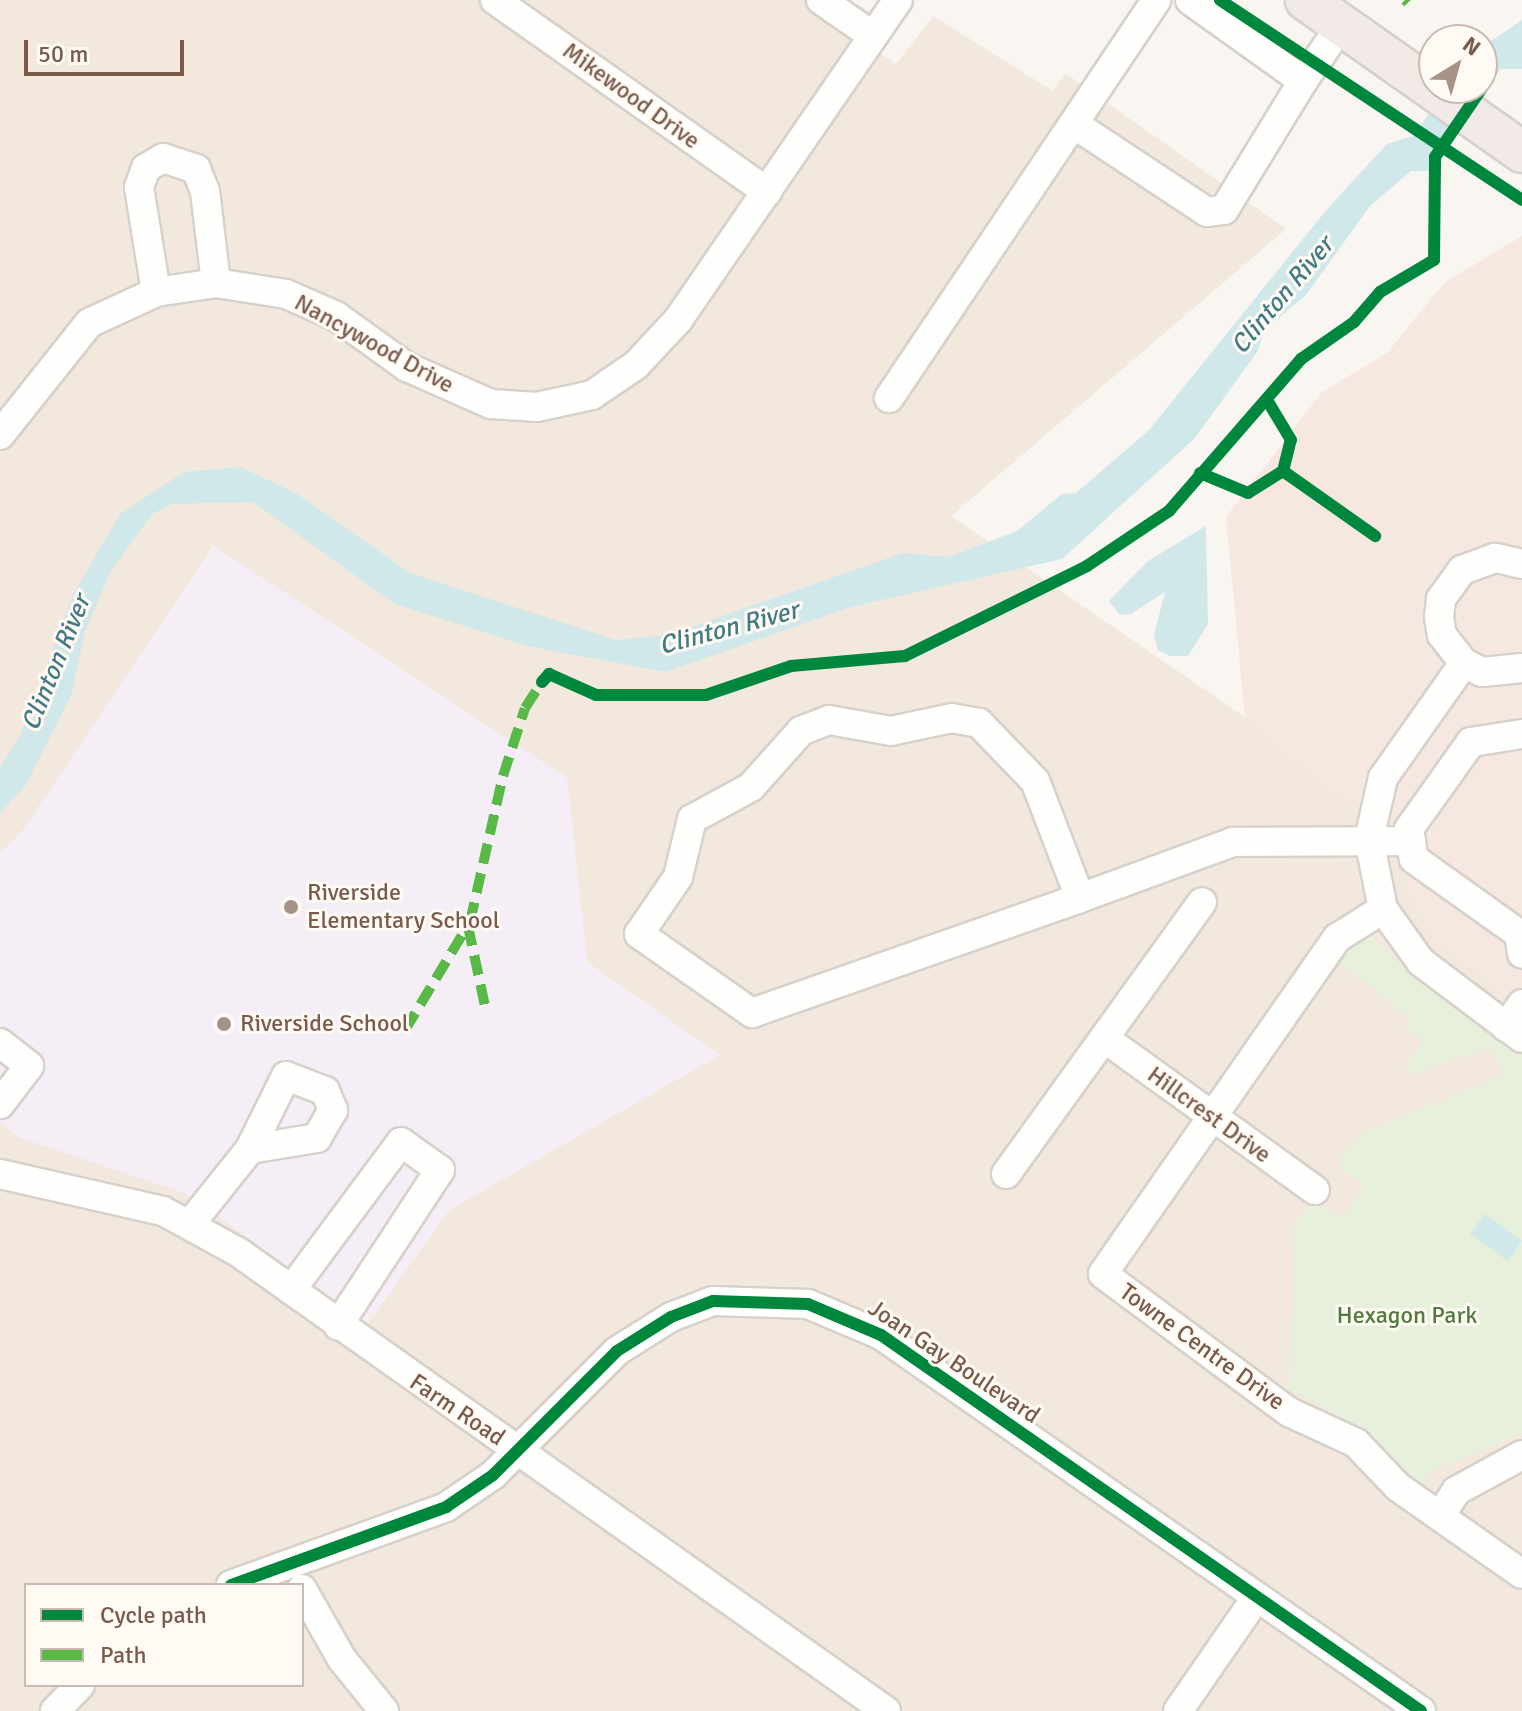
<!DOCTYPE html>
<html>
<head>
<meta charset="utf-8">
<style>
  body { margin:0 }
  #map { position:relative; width:1522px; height:1711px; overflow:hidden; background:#f9f5f0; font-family:Signika,sans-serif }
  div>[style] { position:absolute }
  .residential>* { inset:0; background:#f2e8de }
  .commercial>* { inset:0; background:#f6e8e1 }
  .education>* { inset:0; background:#f6eef6 }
  .green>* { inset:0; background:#e7f0db }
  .water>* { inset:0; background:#d0e8ea }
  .roads { filter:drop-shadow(2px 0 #d7d1cb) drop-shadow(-2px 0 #d7d1cb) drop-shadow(0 2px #d7d1cb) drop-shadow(0 -2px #d7d1cb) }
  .minor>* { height:28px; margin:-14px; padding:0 14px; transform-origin:14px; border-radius:14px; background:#fefefd }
  .highway>* { height:40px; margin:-20px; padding:0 20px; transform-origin:20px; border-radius:20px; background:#f2eae7 }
  .quiet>* { height:10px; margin-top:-5px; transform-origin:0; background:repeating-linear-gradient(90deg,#58b947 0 20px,transparent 0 30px) }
  .cycleway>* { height:12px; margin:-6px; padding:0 6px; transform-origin:6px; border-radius:6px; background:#00873e }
  .dots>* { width:22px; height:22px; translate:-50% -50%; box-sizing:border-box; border:4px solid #fffaf3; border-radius:50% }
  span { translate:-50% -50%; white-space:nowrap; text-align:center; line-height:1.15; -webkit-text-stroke:6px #fffaf3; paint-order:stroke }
  .street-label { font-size:24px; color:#7a5c4d }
  .poi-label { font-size:24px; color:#7a5c4d }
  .left { translate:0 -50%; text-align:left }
  .park-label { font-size:24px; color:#537a41 }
  .water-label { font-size:26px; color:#437c86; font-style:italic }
  .legend { position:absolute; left:24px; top:1583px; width:280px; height:104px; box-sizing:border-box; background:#fffaf3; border:2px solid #cabbb1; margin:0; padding:10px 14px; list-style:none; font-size:24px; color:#7a5c4d }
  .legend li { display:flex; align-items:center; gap:16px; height:40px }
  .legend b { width:40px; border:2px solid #cabbb1 }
  .north { position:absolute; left:1418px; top:24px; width:80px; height:80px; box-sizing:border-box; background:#fffaf3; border:2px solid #cabbb1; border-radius:50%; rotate:37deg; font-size:22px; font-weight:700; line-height:32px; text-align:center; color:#7a5c4d }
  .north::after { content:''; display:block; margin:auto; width:28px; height:36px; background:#a69286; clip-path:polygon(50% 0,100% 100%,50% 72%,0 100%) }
  .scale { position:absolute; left:24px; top:40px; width:160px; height:36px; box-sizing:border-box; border:4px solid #7a5c4d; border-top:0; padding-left:10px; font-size:24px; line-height:28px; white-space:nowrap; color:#7a5c4d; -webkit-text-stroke:6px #fffaf3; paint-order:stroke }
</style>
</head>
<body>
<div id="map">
  <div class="residential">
    <div style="clip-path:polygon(evenodd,0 0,805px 0,896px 64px,933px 16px,1053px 91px,1065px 73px,1286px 229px,951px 516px,1245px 717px,1348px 800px,1400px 864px,1432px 936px,1522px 1006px,1522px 1711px,0 1711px,0 1121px,18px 1137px,185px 1193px,368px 1323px,449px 1210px,719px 1055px,587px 962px,567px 778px,213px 546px,21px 833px,0 853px,0 0,26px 1585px,302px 1585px,302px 1685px,26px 1685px,26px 1585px)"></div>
  </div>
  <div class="commercial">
    <div style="clip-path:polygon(1522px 236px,1522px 1006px,1432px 936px,1400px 864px,1348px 800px,1245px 717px,1226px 517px,1322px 392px,1387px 353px,1444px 283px)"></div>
  </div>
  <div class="education">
    <div style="clip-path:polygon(214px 546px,567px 778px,587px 962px,720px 1055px,449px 1210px,368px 1323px,185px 1193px,18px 1137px,0 1121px,0 853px,21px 833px)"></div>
  </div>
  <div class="green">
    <div style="clip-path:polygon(1364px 931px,1412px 974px,1522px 1052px,1522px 1434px,1431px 1471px,1421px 1485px,1352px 1423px,1284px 1386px,1290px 1376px,1294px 1226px,1311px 1201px,1344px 1216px,1364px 1186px,1341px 1168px,1340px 1159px,1362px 1133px,1503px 1075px,1491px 1047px,1409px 1075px,1407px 1065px,1423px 1039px,1406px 1027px,1411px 1018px,1336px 959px)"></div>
  </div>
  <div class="water">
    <div style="clip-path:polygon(1522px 20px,1522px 69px,1501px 69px,1435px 146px,1435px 171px,1411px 171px,1370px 206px,1306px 295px,1266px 328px,1257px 352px,1195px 438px,1062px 559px,851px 607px,666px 672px,527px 646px,395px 604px,253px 502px,172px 504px,152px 514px,111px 571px,85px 631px,71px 696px,25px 786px,0 813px,0 767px,19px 738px,73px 595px,120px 514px,184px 472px,240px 467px,296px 493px,410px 573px,616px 640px,668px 635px,903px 553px,949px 557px,1017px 531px,1062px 494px,1076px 493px,1149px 430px,1328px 208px,1387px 144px,1413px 136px,1447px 88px,1482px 88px,1482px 47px)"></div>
    <div style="clip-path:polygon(1206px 526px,1208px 624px,1188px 656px,1170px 656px,1158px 650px,1154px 635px,1165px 592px,1131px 614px,1120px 615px,1109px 601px,1148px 561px)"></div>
    <div style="clip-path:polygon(1485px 1214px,1522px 1241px,1508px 1261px,1470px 1234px)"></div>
  </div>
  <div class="roads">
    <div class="minor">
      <div style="left:495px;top:0;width:333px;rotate:35.2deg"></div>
      <div style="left:821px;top:0;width:63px;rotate:34.7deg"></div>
      <div style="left:1190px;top:0;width:139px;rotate:35.6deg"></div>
      <div style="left:1303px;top:81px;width:68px;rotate:-55.8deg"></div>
      <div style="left:1074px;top:124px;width:159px;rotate:33.5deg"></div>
      <div style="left:1207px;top:212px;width:17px;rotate:-7deg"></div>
      <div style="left:1224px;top:210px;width:151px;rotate:-58.5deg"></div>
      <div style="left:156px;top:292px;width:106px;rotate:-99.2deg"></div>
      <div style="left:139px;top:187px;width:20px;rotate:-70deg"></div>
      <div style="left:146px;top:168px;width:20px;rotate:-30deg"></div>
      <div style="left:163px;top:158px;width:35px;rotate:18deg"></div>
      <div style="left:196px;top:169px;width:24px;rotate:68deg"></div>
      <div style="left:205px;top:191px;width:93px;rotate:83.2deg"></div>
      <div style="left:889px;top:398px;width:479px;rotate:-56.1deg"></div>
      <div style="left:0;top:435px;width:143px;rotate:-51.5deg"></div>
      <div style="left:89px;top:323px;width:74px;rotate:-24.8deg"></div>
      <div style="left:156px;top:292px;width:61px;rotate:-8.5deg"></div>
      <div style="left:216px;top:283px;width:71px;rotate:8.9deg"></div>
      <div style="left:286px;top:294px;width:55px;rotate:23.7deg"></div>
      <div style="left:336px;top:316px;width:87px;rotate:35.7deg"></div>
      <div style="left:407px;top:367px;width:92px;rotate:23.8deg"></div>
      <div style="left:491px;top:404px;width:46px;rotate:3.7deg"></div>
      <div style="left:537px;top:407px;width:56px;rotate:-12.3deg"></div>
      <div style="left:592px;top:395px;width:53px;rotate:-34.3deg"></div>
      <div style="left:636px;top:365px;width:62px;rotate:-47deg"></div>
      <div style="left:678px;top:320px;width:388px;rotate:-55.5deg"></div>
      <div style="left:1522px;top:564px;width:28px;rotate:-167deg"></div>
      <div style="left:1495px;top:558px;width:35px;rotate:160deg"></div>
      <div style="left:1462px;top:570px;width:36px;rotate:126deg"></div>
      <div style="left:1441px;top:599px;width:18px;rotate:96deg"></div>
      <div style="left:1439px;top:617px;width:18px;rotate:81deg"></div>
      <div style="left:1442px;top:635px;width:36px;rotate:52deg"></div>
      <div style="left:1464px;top:663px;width:20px;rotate:27deg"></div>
      <div style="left:1482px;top:672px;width:40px;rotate:-5.7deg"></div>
      <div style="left:1464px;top:663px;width:141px;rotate:125.2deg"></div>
      <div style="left:1383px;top:778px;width:63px;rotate:102.9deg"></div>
      <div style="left:1369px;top:839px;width:71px;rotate:78.7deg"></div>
      <div style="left:1383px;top:909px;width:65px;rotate:54.4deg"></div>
      <div style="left:1421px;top:962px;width:126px;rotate:37deg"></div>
      <div style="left:1522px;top:734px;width:52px;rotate:171.1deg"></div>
      <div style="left:1471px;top:742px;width:107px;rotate:125.5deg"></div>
      <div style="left:1409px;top:829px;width:30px;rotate:81deg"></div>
      <div style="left:1414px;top:859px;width:129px;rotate:35.5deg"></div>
      <div style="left:1519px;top:934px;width:20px;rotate:81deg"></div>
      <div style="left:1080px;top:898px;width:125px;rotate:-111deg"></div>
      <div style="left:1035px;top:781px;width:81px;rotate:-134deg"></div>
      <div style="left:979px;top:723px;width:27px;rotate:-170deg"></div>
      <div style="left:952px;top:718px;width:62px;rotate:168deg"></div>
      <div style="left:891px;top:731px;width:63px;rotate:-169.9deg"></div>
      <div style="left:829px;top:720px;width:30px;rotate:159deg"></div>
      <div style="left:801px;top:731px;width:75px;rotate:131.8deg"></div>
      <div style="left:751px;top:787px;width:67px;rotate:151.5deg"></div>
      <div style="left:692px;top:819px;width:60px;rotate:103.6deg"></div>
      <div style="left:678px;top:877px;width:69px;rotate:124.4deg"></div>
      <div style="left:639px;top:934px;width:138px;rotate:35deg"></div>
      <div style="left:752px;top:1013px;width:348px;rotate:-19.3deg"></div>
      <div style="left:1080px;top:898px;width:163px;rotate:-20.1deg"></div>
      <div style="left:1233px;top:842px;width:178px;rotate:-0.3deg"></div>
      <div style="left:1383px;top:909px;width:54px;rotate:147.8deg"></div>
      <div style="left:1337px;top:938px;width:409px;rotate:124.9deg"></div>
      <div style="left:1103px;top:1274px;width:232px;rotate:36.6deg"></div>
      <div style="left:1289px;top:1412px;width:74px;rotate:24.8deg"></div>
      <div style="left:1356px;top:1443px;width:61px;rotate:46.3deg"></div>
      <div style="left:1398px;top:1487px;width:151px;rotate:35.1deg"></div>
      <div style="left:1506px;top:1027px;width:28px;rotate:-55deg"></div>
      <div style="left:1104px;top:1038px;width:260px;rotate:35.8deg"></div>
      <div style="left:0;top:1043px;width:37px;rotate:38deg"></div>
      <div style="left:29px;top:1066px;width:48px;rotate:127.3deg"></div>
      <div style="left:0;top:1174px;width:167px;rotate:12.8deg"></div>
      <div style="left:163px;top:1211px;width:85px;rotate:28.7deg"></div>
      <div style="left:238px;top:1252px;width:794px;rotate:35.31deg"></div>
      <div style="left:1006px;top:1174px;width:335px;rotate:-54.2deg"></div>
      <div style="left:190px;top:1224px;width:96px;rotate:-51.3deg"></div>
      <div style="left:250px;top:1149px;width:81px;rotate:-63.7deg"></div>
      <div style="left:286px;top:1076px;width:42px;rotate:21deg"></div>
      <div style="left:325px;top:1091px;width:21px;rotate:67deg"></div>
      <div style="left:333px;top:1110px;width:32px;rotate:120deg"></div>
      <div style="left:317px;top:1138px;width:68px;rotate:170.7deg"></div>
      <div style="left:291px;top:1290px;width:184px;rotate:-53.4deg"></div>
      <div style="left:401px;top:1142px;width:48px;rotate:35.7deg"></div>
      <div style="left:440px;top:1170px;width:186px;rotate:123.3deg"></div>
      <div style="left:1440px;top:1516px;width:30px;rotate:-57deg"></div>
      <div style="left:1456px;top:1491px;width:75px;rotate:-28.6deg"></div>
      <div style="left:231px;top:1585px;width:229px;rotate:-19.9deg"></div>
      <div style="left:446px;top:1507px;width:57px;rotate:-34.2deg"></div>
      <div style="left:493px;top:1475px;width:175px;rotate:-45deg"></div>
      <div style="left:617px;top:1351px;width:64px;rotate:-32.2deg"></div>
      <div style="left:671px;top:1317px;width:45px;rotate:-20.9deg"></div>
      <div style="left:713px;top:1301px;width:95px;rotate:1.8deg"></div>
      <div style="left:808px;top:1304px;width:79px;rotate:23deg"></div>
      <div style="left:881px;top:1335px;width:658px;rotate:34.85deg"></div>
      <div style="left:302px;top:1589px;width:81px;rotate:60.3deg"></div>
      <div style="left:342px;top:1659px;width:67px;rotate:51.1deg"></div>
      <div style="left:55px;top:1711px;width:36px;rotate:-46deg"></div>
      <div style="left:1178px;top:1711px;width:137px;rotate:-55.4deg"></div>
    </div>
    <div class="highway">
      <div style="left:1306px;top:0;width:264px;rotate:35.1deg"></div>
    </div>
  </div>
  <div class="quiet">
    <div style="left:1405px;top:0;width:4px;rotate:45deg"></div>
    <div style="left:468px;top:926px;width:87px;rotate:78deg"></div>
    <div style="left:405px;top:1030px;width:126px;rotate:-59deg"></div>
    <div style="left:470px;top:922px;width:150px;rotate:-77.3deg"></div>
    <div style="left:503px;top:776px;width:71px;rotate:-72.1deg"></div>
    <div style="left:525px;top:708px;width:31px;rotate:-57deg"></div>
  </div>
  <div class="cycleway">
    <div style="left:1220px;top:0;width:362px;rotate:33.5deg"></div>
    <div style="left:1283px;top:471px;width:113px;rotate:35.2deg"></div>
    <div style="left:1200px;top:473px;width:52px;rotate:22.6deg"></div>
    <div style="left:1248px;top:493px;width:41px;rotate:-32.2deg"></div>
    <div style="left:1283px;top:471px;width:32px;rotate:-76deg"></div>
    <div style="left:1291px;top:440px;width:47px;rotate:-121deg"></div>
    <div style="left:542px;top:682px;width:11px;rotate:-49deg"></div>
    <div style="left:549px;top:674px;width:51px;rotate:24.1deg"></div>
    <div style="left:596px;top:695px;width:110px"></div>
    <div style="left:706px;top:695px;width:90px;rotate:-18.8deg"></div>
    <div style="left:791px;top:666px;width:114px;rotate:-5deg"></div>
    <div style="left:905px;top:656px;width:203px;rotate:-26.3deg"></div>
    <div style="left:1087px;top:566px;width:99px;rotate:-33.9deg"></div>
    <div style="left:1169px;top:511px;width:201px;rotate:-49deg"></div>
    <div style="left:1301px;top:359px;width:65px;rotate:-34.9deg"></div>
    <div style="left:1354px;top:322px;width:40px;rotate:-49deg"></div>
    <div style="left:1380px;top:292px;width:63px;rotate:-30.7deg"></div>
    <div style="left:1434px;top:260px;width:103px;rotate:-89.4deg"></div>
    <div style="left:1435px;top:157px;width:83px;rotate:-55.7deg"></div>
    <div style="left:231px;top:1585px;width:229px;rotate:-19.9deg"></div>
    <div style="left:446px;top:1507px;width:57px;rotate:-34.2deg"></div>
    <div style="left:493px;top:1475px;width:175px;rotate:-45deg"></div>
    <div style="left:617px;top:1351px;width:64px;rotate:-32.2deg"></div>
    <div style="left:671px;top:1317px;width:45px;rotate:-20.9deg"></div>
    <div style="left:713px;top:1301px;width:95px;rotate:1.8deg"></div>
    <div style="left:808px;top:1304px;width:79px;rotate:23deg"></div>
    <div style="left:881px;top:1335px;width:658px;rotate:34.85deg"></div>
  </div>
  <div class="dots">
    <div style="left:291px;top:907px;background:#a69286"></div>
    <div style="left:224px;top:1024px;background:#a69286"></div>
  </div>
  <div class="street-label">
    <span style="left:631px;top:96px;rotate:36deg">Mikewood Drive</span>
    <span style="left:374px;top:344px;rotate:29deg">Nancywood Drive</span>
    <span style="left:1209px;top:1115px;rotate:36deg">Hillcrest Drive</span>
    <span style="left:1202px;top:1347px;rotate:36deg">Towne Centre Drive</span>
    <span style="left:954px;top:1362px;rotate:34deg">Joan Gay Boulevard</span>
    <span style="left:457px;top:1410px;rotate:34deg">Farm Road</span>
  </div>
  <div class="poi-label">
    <span class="left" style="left:307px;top:907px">Riverside<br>Elementary School</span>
    <span class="left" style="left:240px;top:1024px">Riverside School</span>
  </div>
  <div class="park-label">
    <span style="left:1407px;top:1316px">Hexagon Park</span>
  </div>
  <div class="water-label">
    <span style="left:1283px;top:296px;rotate:-50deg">Clinton River</span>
    <span style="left:729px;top:629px;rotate:-15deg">Clinton River</span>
    <span style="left:57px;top:663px;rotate:-68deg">Clinton River</span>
  </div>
  <ul class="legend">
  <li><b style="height:10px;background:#00873e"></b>Cycle path</li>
  <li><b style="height:10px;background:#58b947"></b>Path</li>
  </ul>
  <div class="north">N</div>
  <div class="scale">50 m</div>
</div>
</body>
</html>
